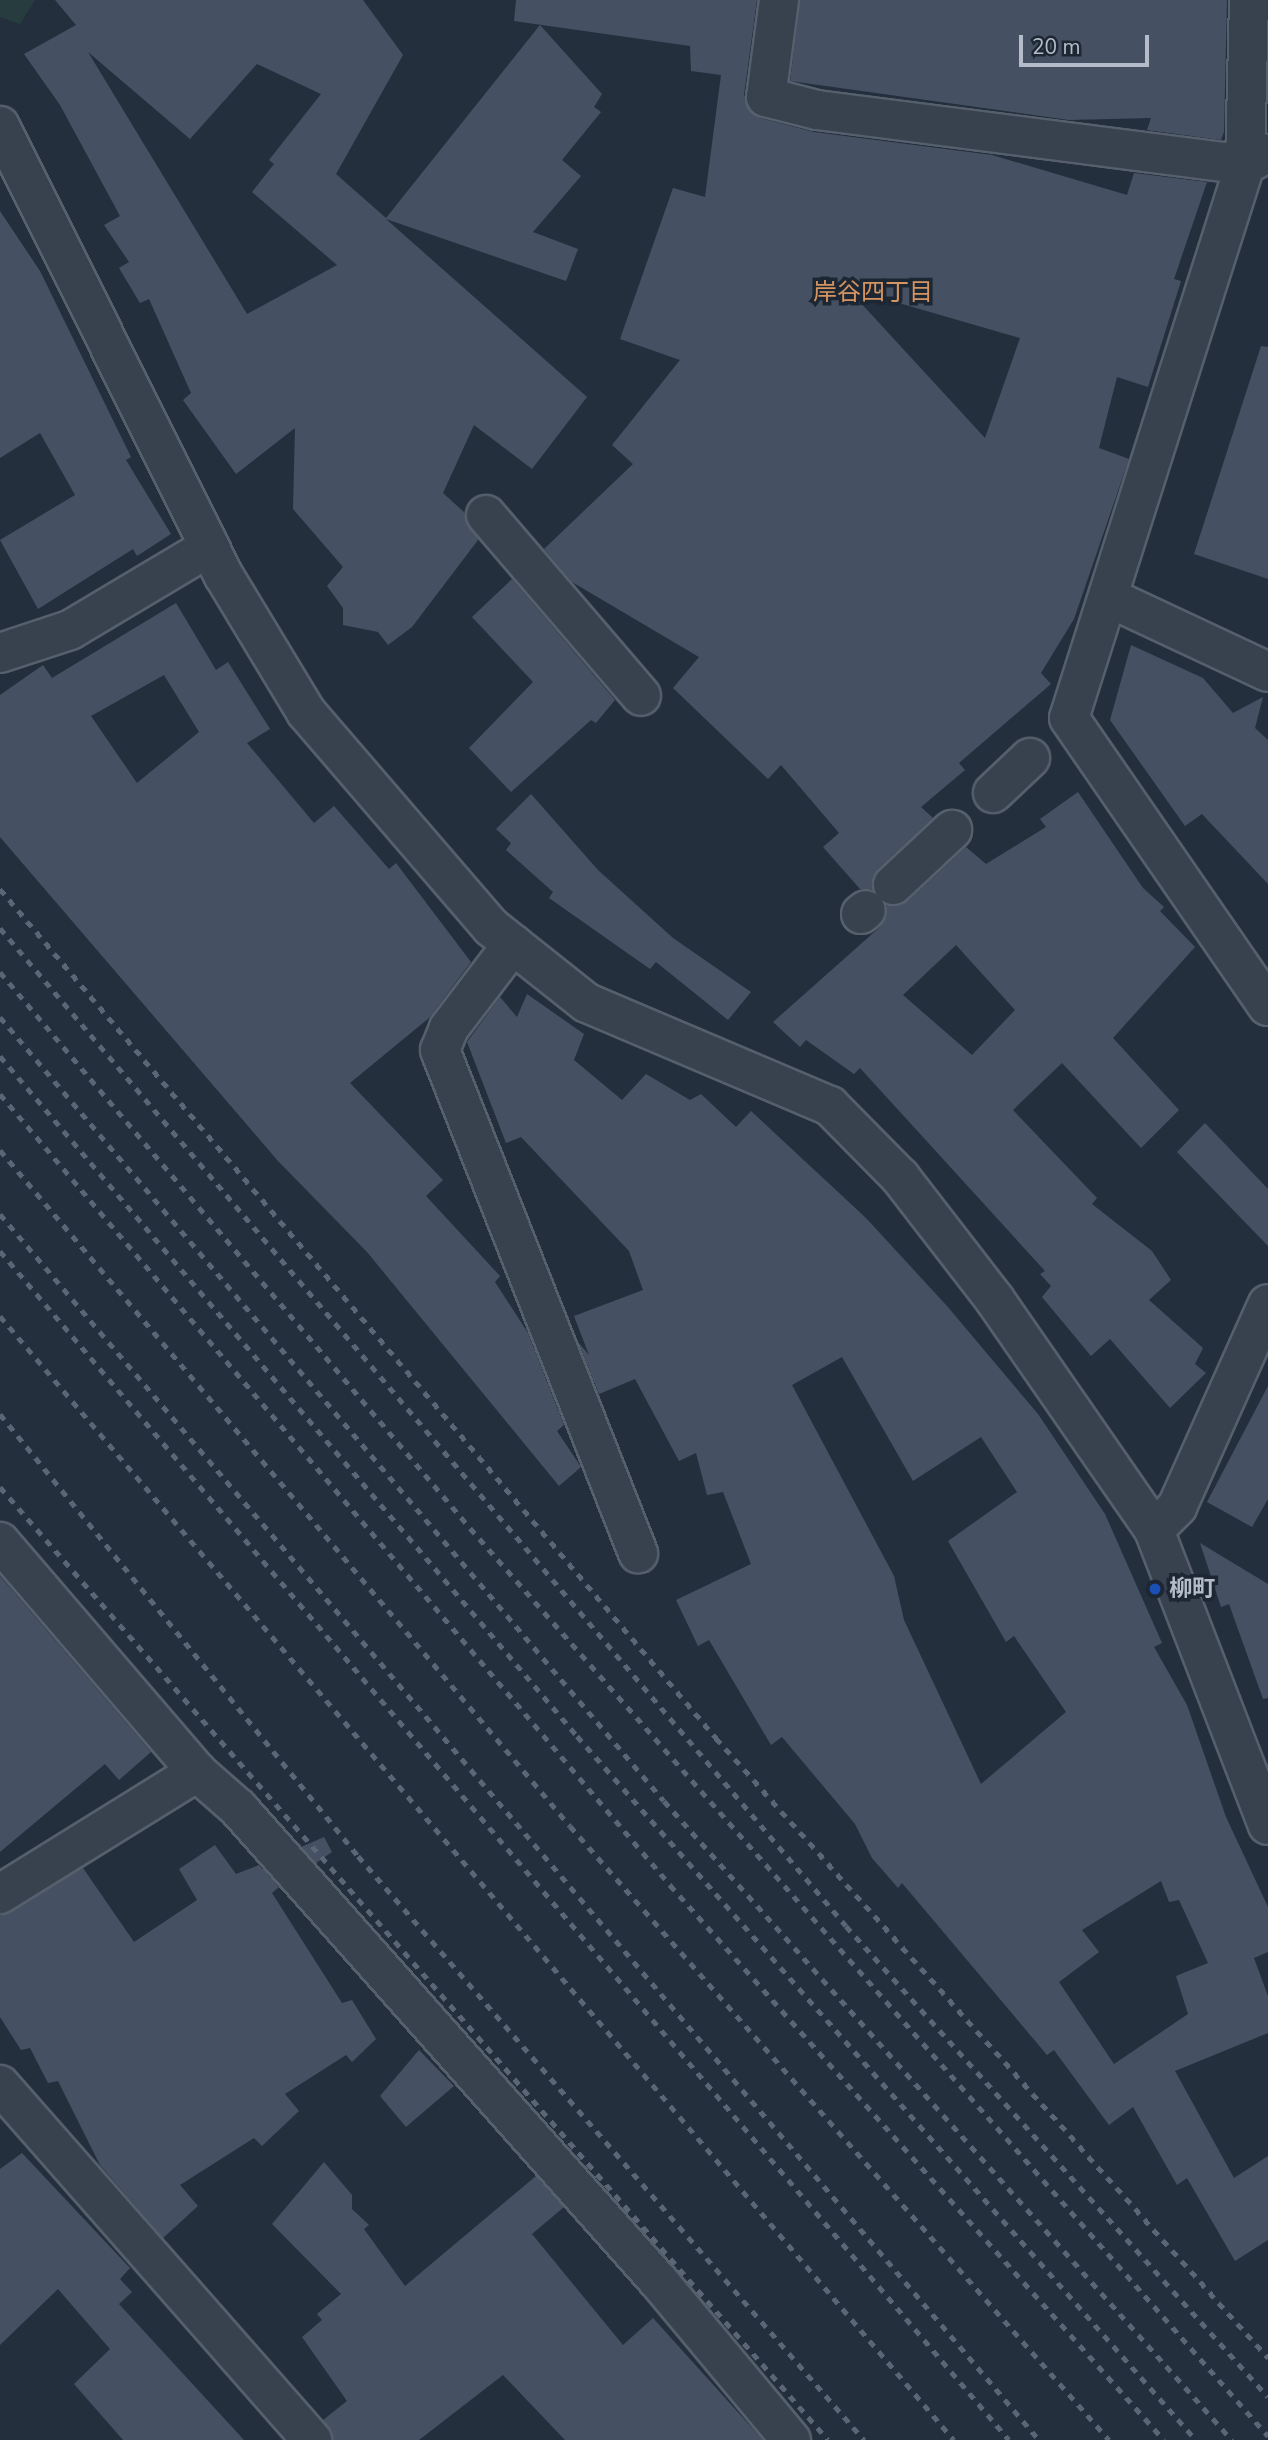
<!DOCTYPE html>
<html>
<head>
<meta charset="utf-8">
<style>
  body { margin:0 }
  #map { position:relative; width:1268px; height:2440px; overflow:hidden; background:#242f3e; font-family:"Nunito Sans","Noto Sans JP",sans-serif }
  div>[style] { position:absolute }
  .green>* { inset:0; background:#263c3f }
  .building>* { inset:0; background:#455162 }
  .roads { filter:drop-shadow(2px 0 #565f6c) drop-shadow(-2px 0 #565f6c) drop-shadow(0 2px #565f6c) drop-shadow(0 -2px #565f6c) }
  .minor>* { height:38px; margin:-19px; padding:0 19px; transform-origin:19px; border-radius:19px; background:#38414e }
  .rail>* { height:5px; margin-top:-2.5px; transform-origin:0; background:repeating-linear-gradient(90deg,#5a6575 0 7px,transparent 0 14px) }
  .dots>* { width:19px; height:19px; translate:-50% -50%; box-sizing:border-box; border:4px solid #1d2633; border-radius:50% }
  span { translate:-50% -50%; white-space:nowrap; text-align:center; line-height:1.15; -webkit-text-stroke:7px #1d2633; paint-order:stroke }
  .poi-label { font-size:23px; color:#b4bcc9; font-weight:700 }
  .left { translate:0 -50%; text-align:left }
  .neighbourhood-label { font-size:24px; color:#d59563 }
  .scale { position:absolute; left:1019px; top:35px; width:130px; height:32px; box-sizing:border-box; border:4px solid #b4bcc9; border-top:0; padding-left:9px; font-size:21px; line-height:24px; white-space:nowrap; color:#b4bcc9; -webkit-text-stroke:5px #1d2633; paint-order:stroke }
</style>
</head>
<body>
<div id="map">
  <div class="green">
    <div style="clip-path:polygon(0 0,35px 0,20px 24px,0 17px)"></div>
  </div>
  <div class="building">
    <div style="clip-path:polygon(evenodd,55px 0,363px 0,403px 55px,336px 174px,386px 218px,540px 25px,602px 94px,594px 107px,601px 112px,562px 160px,581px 176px,533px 232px,578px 249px,566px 281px,386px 219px,587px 397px,532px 469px,474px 425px,443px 493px,465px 513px,478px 540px,412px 627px,388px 645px,378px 632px,343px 625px,343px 608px,327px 586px,343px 567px,293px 509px,295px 428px,236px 474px,183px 400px,191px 393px,149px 299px,140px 303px,119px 268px,129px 262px,104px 225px,120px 216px,60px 105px,24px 54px,76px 25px,55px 0,88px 52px,190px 139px,257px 64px,321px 94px,269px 160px,274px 164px,252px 192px,337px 265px,247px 314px,88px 52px)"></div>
    <div style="clip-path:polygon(evenodd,516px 0,757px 0,744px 95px,760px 118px,814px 132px,992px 155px,1127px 195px,1134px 173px,1207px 182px,1174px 279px,1181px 281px,1148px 387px,1117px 377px,1099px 448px,1129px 459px,1074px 619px,1041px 673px,1051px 684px,959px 763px,965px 770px,921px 807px,933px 818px,878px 869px,872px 889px,860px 889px,823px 847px,839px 833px,781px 765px,768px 779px,673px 688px,699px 657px,572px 582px,544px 549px,633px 464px,612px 445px,680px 360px,620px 339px,673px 188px,705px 197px,721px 75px,691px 71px,690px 46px,514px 21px,516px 0,847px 288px,1020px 338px,985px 438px,847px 288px)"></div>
    <div style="clip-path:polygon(800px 0,1227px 0,1224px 132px,1221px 140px,1147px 130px,1151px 118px,1069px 120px,790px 81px)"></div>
    <div style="clip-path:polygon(0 211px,40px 271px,131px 457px,126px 460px,171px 534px,137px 556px,133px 549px,38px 609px,0 540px,75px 495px,40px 433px,0 458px)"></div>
    <div style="clip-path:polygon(1261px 346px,1268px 347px,1268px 579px,1194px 554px)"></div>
    <div style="clip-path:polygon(512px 579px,615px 700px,596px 723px,591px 720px,511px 792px,469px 748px,533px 682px,472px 617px)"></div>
    <div style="clip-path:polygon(evenodd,176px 603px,216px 670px,228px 662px,270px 729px,247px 743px,314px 823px,334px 806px,389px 869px,396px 863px,471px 962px,429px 1018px,350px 1083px,443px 1180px,426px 1196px,500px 1276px,495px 1282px,528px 1333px,564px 1425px,557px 1431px,581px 1467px,559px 1486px,367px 1252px,278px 1161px,0 837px,0 695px,43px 665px,52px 678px,176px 603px,164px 675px,199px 732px,137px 783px,91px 716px,164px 675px)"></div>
    <div style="clip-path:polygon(1131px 645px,1203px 678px,1233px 713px,1263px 697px,1255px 728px,1268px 740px,1268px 884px,1202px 814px,1185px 826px,1110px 720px)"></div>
    <div style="clip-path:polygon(evenodd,1078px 792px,1143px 888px,1164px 907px,1160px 911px,1195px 947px,1113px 1038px,1179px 1110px,1141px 1148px,1062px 1063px,1013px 1110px,1097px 1198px,1092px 1204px,1152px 1251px,1171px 1280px,1149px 1300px,1203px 1348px,1195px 1364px,1206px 1373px,1170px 1408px,1110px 1339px,1091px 1356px,1042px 1297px,1051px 1286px,1040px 1274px,1045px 1271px,860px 1068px,854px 1074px,806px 1040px,800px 1047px,773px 1022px,880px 927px,887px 906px,908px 901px,966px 847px,986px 864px,1046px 827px,1040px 819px,1078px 792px,956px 945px,1015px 1010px,972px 1055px,903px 995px,956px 945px)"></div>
    <div style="clip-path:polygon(531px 794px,598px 870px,673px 938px,751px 992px,728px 1020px,656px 962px,650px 969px,549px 898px,553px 892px,506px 850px,511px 843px,496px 829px)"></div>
    <div style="clip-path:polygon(evenodd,527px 994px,584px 1034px,574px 1060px,622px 1100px,646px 1074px,690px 1100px,701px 1094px,736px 1127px,751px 1111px,866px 1218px,947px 1306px,1038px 1414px,1105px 1514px,1162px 1643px,1154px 1647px,1187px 1705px,1226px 1817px,1268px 1907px,1268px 1952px,1254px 1958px,1268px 1996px,1268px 2033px,1175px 2071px,1234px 2178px,1268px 2156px,1268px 2240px,1235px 2261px,1187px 2178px,1177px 2185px,1133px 2107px,1109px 2125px,1054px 2050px,1047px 2055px,902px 1883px,898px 1888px,872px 1858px,855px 1824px,782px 1737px,771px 1745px,709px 1640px,698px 1646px,676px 1600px,751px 1564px,723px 1492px,707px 1495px,696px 1453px,679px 1461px,635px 1379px,599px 1394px,578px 1342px,589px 1355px,574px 1316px,643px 1290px,629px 1251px,521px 1137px,506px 1143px,467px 1042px,500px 997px,517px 1017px,527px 994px,842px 1357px,913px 1481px,981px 1437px,1017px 1492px,948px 1541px,1006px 1642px,1014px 1636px,1066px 1712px,981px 1784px,904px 1620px,894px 1576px,792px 1385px,842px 1357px,527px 994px,1161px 1881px,1169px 1902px,1179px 1900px,1208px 1963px,1176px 1976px,1188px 2014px,1114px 2064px,1059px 1982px,1099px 1952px,1082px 1930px,1161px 1881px)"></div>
    <div style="clip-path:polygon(1205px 1123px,1268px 1189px,1268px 1246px,1177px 1152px)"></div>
    <div style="clip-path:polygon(1268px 1386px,1268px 1499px,1252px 1527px,1207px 1502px)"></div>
    <div style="clip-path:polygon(1200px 1543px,1268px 1584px,1268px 1698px,1263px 1699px,1229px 1604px,1221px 1607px)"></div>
    <div style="clip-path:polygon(0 1576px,151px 1752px,119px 1780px,105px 1764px,0 1852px)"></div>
    <div style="clip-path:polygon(324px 1837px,332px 1852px,316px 1863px,301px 1847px)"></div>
    <div style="clip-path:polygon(215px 1845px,236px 1874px,259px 1865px,279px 1887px,272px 1893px,342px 2003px,352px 2000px,376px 2039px,352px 2062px,346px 2055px,285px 2094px,299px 2111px,262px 2146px,254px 2138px,180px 2185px,198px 2206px,163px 2238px,100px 2165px,58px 2081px,48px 2083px,30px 2048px,21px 2050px,0 2017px,0 1916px,83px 1868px,134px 1942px,197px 1900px,179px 1869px)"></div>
    <div style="clip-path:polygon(419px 2050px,454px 2086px,406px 2127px,380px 2096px)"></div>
    <div style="clip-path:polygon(22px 2153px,130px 2268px,120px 2279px,132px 2292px,119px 2304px,244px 2440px,123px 2440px,74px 2384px,110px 2349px,58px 2289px,0 2345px,0 2169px)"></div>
    <div style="clip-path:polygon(324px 2162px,352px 2195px,352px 2209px,369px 2225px,364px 2229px,405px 2286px,536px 2176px,564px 2207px,532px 2234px,623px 2345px,653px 2318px,763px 2440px,565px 2440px,503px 2375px,419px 2440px,333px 2440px,323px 2420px,347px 2401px,302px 2337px,322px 2320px,317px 2314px,341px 2294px,272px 2224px)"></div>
  </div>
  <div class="roads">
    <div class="minor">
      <div style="left:779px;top:0;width:98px;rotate:97.6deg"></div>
      <div style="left:766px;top:97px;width:53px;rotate:14.3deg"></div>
      <div style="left:817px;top:110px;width:432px;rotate:7.3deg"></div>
      <div style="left:1245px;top:165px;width:24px;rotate:-28deg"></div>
      <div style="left:1249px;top:0;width:165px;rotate:91.4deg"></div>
      <div style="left:1245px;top:165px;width:580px;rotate:107.65deg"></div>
      <div style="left:1069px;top:718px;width:350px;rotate:55.4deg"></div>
      <div style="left:0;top:126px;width:503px;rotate:63.54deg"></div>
      <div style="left:224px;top:576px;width:159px;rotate:58.9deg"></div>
      <div style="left:306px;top:712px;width:284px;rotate:49.3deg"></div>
      <div style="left:491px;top:927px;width:122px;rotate:38.4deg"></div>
      <div style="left:587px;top:1003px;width:264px;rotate:23deg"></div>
      <div style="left:830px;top:1106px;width:100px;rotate:45.4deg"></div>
      <div style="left:900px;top:1177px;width:155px;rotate:52.3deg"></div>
      <div style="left:995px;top:1300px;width:280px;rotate:55.3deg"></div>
      <div style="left:1154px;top:1530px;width:316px;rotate:68.9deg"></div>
      <div style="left:486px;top:515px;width:238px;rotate:49.4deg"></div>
      <div style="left:1110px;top:598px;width:174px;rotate:25.1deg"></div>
      <div style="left:0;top:653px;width:74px;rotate:-18.2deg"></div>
      <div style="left:70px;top:630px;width:162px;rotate:-30.8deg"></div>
      <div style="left:993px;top:793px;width:51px;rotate:-43.4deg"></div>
      <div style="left:893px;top:885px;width:81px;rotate:-43deg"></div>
      <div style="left:861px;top:914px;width:6px;rotate:-39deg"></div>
      <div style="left:513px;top:944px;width:106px;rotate:127.3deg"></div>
      <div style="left:449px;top:1028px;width:24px;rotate:112deg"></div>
      <div style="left:440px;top:1050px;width:541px;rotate:68.51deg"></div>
      <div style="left:1154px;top:1530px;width:33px;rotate:-45deg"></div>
      <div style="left:1177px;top:1507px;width:222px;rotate:-65.9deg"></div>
      <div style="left:0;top:1542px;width:303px;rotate:49.4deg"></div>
      <div style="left:197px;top:1772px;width:55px;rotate:41.3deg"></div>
      <div style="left:238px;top:1808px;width:637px;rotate:48.37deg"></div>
      <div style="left:661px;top:2284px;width:203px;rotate:50.2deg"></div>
      <div style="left:0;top:1894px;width:232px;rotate:-31.8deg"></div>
      <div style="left:0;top:2085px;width:473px;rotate:48.7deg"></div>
    </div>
  </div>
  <div class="rail">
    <div style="left:0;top:889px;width:1111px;rotate:49.86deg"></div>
    <div style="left:716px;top:1738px;width:830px;rotate:48.32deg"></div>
    <div style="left:0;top:928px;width:1308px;rotate:49.71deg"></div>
    <div style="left:846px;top:1926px;width:632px;rotate:48.14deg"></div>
    <div style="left:0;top:972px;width:728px;rotate:49.79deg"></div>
    <div style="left:470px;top:1528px;width:1209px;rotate:48.69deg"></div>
    <div style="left:0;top:1017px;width:1027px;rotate:49.74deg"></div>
    <div style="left:664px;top:1801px;width:855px;rotate:48.37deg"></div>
    <div style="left:0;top:1056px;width:892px;rotate:49.68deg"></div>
    <div style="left:577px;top:1736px;width:937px;rotate:48.68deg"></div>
    <div style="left:0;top:1094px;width:1037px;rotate:49.73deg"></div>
    <div style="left:670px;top:1885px;width:743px;rotate:48.33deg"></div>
    <div style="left:0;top:1150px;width:884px;rotate:49.86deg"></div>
    <div style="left:570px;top:1826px;width:817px;rotate:48.72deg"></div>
    <div style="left:0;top:1214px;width:1607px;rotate:49.72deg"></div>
    <div style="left:0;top:1251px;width:1559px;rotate:49.68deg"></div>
    <div style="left:0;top:1316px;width:1474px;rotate:49.68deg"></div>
    <div style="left:0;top:1414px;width:569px;rotate:50.99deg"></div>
    <div style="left:358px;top:1856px;width:773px;rotate:49.09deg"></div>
    <div style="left:0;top:1487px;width:1262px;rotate:49.01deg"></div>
  </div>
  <div class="dots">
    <div style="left:1155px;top:1589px;background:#1a4fb4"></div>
  </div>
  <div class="poi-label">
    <span class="left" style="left:1169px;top:1589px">柳町</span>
  </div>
  <div class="neighbourhood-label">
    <span style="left:873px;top:293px">岸谷四丁目</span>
  </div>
  <div class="scale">20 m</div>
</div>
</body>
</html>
